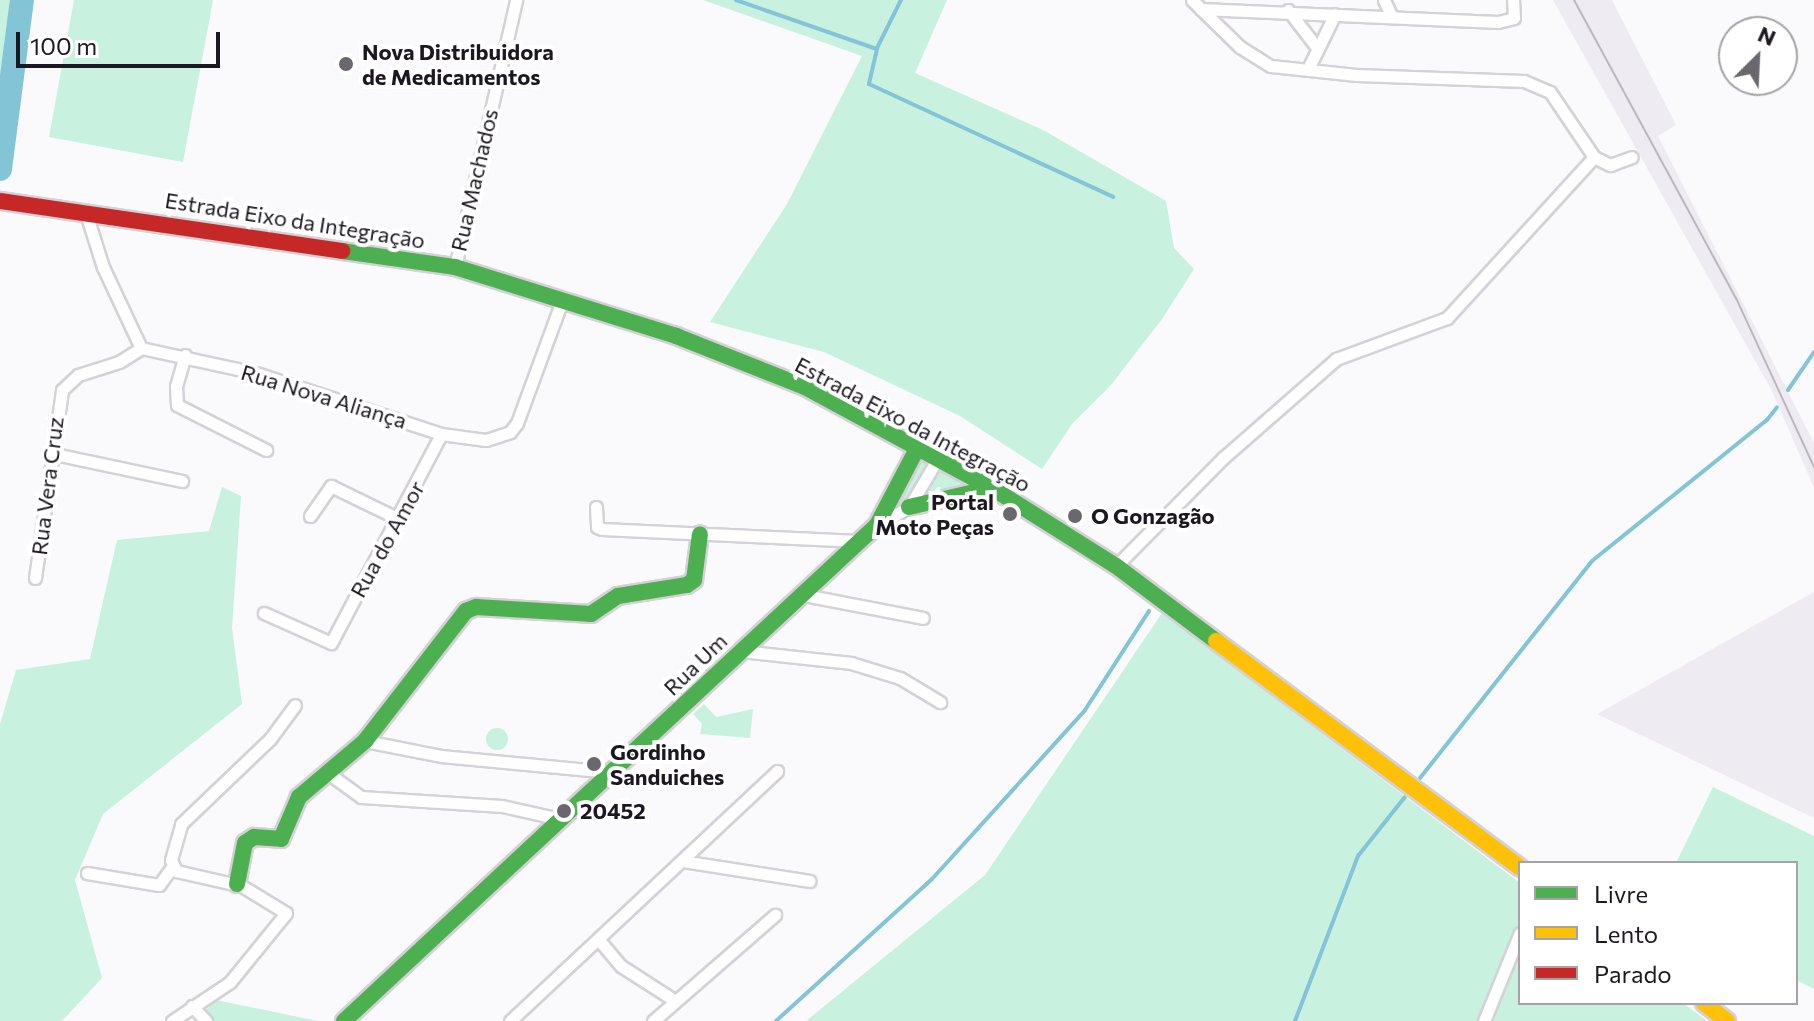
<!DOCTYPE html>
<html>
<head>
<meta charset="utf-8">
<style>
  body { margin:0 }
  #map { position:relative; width:1814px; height:1021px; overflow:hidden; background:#faf9fc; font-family:Commissioner,sans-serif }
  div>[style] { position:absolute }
  .built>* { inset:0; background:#eeebf3 }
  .green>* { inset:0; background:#c8f1df }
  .round { border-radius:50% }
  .stream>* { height:4px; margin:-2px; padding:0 2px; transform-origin:2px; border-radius:2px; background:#84c4d7 }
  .river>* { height:24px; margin:-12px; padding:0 12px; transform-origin:12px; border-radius:12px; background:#84c4d7 }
  .roads { filter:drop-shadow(2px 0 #d4d1d7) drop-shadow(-2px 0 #d4d1d7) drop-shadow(0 2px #d4d1d7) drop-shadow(0 -2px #d4d1d7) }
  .street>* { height:11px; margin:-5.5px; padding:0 5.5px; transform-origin:5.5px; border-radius:5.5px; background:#fefeff }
  .fast>* { height:16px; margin:-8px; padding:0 8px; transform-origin:8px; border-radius:8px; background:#4caf50 }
  .slow>* { height:16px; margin:-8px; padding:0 8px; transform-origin:8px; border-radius:8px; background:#ffc107 }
  .jam>* { height:16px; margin:-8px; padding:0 8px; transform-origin:8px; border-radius:8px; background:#c62828 }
  .tram>* { height:2px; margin:-1px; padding:0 1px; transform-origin:1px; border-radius:1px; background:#b9b8ba }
  .dots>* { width:22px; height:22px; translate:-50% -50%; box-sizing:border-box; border:4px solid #fff; border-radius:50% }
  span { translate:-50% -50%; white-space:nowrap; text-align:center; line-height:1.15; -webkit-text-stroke:8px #fff; paint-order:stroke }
  .poi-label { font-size:22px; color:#1c1821; font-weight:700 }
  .left { translate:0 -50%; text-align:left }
  .right { translate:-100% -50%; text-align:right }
  .street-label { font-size:22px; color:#1c1821 }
  .legend { position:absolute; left:1518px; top:861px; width:280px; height:144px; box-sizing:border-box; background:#fff; border:2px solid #a4a3a6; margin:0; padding:10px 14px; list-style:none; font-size:24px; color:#1c1821 }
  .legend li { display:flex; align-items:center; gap:16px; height:40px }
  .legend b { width:40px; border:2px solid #a4a3a6 }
  .north { position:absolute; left:1718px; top:16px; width:80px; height:80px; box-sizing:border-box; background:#fff; border:2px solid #a4a3a6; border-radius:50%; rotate:24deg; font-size:22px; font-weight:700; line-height:32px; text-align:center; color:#1c1821 }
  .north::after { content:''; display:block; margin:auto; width:28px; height:36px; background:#6a676e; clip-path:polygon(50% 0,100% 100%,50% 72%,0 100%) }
  .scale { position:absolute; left:16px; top:32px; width:204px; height:36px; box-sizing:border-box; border:4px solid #1c1821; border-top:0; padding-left:10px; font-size:24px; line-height:28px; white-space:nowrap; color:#1c1821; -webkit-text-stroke:6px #fff; paint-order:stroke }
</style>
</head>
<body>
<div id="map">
  <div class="built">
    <div style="clip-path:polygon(1553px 0,1612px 0,1676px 125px,1658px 136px,1814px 443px,1814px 488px,1772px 391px)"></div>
    <div style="clip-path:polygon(1814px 592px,1814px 818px,1597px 714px)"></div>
  </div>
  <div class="green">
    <div style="clip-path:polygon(0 0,22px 0,0 169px)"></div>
    <div style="clip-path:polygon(74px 0,213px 0,183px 162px,49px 137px)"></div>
    <div style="clip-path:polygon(703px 0,947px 0,915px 73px,1043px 130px,1166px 201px,1174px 248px,1194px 269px,1162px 319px,1111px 385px,1072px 424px,1042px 469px,960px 416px,824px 352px,710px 322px,787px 204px,862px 56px)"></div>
    <div style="clip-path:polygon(918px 447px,992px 488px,880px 518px)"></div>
    <div style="clip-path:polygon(222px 487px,241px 496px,232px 628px,242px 704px,103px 814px,75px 880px,102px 978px,62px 1021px,0 1021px,0 724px,16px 670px,90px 659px,117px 540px,209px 531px)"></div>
    <div style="clip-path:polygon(1162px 613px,1520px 883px,1520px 1003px,1683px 1003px,1707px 1021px,806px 1021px,985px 875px)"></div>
    <div style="clip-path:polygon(704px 704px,716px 717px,753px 709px,750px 738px,700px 734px,702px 724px,693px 714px)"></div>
    <div class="round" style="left:486px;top:728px;width:22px;height:22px"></div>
    <div style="clip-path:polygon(1713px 787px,1814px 836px,1814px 989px,1796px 980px,1796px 863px,1676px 863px)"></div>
    <div style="clip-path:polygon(216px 1000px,318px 1021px,211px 1021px,202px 1014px)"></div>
  </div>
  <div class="stream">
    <div style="left:736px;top:0;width:149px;rotate:19.2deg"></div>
    <div style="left:877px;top:49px;width:36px;rotate:103deg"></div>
    <div style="left:869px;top:84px;width:269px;rotate:24.8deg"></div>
    <div style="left:877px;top:48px;width:54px;rotate:-63.4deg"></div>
    <div style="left:1788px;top:390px;width:46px;rotate:-55.6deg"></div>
    <div style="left:1420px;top:778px;width:277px;rotate:-51.6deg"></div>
    <div style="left:1592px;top:561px;width:225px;rotate:-38.9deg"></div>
    <div style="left:1767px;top:420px;width:16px;rotate:-52deg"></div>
    <div style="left:776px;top:1021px;width:211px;rotate:-42.3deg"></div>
    <div style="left:932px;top:879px;width:228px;rotate:-47.8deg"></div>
    <div style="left:1085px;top:710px;width:118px;rotate:-57.1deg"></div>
    <div style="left:1295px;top:1021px;width:177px;rotate:-69.1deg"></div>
    <div style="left:1358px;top:856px;width:75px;rotate:-51.5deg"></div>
  </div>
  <div class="river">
    <div style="left:0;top:169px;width:170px;rotate:-82.6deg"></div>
  </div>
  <div class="roads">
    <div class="street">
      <div style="left:1192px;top:0;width:13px;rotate:45deg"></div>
      <div style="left:1201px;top:9px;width:297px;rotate:2.5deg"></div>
      <div style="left:1498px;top:22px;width:16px;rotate:-14deg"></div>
      <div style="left:1514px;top:18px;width:18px;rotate:-93deg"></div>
      <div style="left:1384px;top:0;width:19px;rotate:65deg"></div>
      <div style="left:1201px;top:9px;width:54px;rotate:44.3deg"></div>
      <div style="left:1240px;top:47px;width:36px;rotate:32deg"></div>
      <div style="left:1271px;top:66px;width:86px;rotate:6deg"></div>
      <div style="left:1357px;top:75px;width:167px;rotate:2.1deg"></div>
      <div style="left:1524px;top:81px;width:28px;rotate:23deg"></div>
      <div style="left:1550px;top:92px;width:78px;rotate:55.9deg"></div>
      <div style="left:1594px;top:157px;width:18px;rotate:27deg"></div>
      <div style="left:1610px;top:165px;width:23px;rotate:-20deg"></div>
      <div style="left:1288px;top:10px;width:49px;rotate:52.4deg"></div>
      <div style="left:1308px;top:69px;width:61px;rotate:-63.9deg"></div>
      <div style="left:85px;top:210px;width:60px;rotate:72.5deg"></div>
      <div style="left:103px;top:267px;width:89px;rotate:64.9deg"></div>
      <div style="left:455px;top:267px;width:274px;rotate:-77.1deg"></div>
      <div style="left:141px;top:348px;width:118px;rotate:12.3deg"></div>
      <div style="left:256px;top:373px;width:195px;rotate:18.2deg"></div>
      <div style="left:441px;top:434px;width:45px;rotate:7.6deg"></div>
      <div style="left:486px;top:440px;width:25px;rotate:-18deg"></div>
      <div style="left:510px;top:432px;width:11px;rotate:-52deg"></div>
      <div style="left:517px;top:423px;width:133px;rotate:-69.8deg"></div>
      <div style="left:185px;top:355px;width:32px;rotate:106deg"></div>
      <div style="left:176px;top:386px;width:19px;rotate:87deg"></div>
      <div style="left:177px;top:405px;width:100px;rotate:26.8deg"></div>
      <div style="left:50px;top:453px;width:135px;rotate:12deg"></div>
      <div style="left:596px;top:507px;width:20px;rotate:87deg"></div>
      <div style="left:597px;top:527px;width:5px;rotate:22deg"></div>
      <div style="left:602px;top:529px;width:257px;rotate:2.7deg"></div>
      <div style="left:310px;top:516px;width:37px;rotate:-55deg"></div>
      <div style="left:331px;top:486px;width:76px;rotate:25.9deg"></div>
      <div style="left:877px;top:525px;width:37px;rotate:-29deg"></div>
      <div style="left:909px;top:507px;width:57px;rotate:-59.4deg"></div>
      <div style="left:1116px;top:566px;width:152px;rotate:-45.3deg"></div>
      <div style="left:1223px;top:458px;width:150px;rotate:-41.2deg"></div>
      <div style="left:1336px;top:359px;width:118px;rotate:-20.3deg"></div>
      <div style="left:1447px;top:318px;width:218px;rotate:-47.6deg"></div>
      <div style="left:35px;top:578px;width:190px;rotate:-81.8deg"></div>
      <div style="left:62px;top:390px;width:22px;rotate:-43deg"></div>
      <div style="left:78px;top:375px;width:43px;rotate:-17.6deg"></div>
      <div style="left:119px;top:362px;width:26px;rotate:-32deg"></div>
      <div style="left:804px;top:595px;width:121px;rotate:10.9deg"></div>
      <div style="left:264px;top:613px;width:73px;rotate:24.1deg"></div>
      <div style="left:331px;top:643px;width:236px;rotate:-62.2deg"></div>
      <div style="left:741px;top:651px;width:111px;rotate:6.2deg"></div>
      <div style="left:851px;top:663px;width:51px;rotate:17deg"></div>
      <div style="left:900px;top:678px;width:47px;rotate:31deg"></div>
      <div style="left:365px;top:741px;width:77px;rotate:11.2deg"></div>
      <div style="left:441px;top:756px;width:170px;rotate:5.4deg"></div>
      <div style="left:328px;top:773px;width:41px;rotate:36deg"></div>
      <div style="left:361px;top:797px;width:141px;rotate:3.7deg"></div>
      <div style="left:502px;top:806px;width:59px;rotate:12.6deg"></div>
      <div style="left:682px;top:861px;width:129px;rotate:8.9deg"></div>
      <div style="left:87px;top:873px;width:73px;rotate:9.5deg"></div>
      <div style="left:159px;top:885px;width:22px;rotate:-54deg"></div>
      <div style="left:599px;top:940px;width:34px;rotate:50deg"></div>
      <div style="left:621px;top:966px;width:63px;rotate:32.7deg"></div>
      <div style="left:192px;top:1006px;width:21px;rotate:47deg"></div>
      <div style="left:172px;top:1021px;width:70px;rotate:-33.9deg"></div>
      <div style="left:230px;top:982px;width:89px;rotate:-50.9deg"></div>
      <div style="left:286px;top:913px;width:52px;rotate:-148.5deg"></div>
      <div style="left:242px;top:886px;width:68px;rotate:-167.2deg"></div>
      <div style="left:176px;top:871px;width:12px;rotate:-114deg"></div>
      <div style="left:171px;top:860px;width:37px;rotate:-74deg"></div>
      <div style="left:181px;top:824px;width:123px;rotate:-43.7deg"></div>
      <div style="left:270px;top:739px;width:42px;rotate:-53.7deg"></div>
      <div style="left:510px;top:1021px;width:366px;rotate:-43.1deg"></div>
      <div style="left:653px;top:1021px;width:162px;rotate:-41deg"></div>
      <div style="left:1484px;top:1021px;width:95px;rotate:-67.8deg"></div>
    </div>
    <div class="fast">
      <div style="left:342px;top:251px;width:114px;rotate:8.1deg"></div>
      <div style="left:455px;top:267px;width:232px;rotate:17.3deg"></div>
      <div style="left:676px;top:336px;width:139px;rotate:21.6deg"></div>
      <div style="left:805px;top:387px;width:213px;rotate:28.4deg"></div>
      <div style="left:992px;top:488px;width:146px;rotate:32.2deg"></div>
      <div style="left:1116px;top:566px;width:125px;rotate:36.9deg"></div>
      <div style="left:909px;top:507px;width:85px;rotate:-12.9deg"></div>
      <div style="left:237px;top:884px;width:42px;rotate:-79deg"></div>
      <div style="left:245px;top:843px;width:11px;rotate:-34deg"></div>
      <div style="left:254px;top:837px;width:27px;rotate:4deg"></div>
      <div style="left:281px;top:839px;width:46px;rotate:-66.8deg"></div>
      <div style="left:299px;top:797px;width:87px;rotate:-40.3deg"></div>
      <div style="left:365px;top:741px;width:165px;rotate:-52.2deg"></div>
      <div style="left:466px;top:611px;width:11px;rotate:-22deg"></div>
      <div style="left:476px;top:607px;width:115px;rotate:3.5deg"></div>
      <div style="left:591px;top:614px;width:32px;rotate:-34deg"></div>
      <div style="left:618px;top:596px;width:70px;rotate:-9.1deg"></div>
      <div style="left:687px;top:585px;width:9px;rotate:-36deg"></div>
      <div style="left:694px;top:580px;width:46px;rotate:-82.6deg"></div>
      <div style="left:344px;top:1021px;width:728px;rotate:-42.94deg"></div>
      <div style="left:877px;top:525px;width:88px;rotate:-62.3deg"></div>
    </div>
    <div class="slow">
      <div style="left:1216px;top:641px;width:379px;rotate:36.7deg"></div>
      <div style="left:1704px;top:1003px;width:29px;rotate:38deg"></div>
    </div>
    <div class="jam">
      <div style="left:0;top:201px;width:346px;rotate:8.3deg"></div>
    </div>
  </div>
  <div class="tram">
    <div style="left:1574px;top:0;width:339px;rotate:61.5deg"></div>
    <div style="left:1736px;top:298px;width:186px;rotate:65.2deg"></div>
  </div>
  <div class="dots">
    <div style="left:346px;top:64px;background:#6a676e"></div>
    <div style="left:1010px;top:514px;background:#6a676e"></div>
    <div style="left:1075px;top:516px;background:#6a676e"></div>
    <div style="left:594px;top:764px;background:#6a676e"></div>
    <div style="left:564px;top:811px;background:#6a676e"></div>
  </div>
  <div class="poi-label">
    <span class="left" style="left:362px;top:64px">Nova Distribuidora<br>de Medicamentos</span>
    <span class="right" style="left:994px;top:514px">Portal<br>Moto Peças</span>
    <span class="left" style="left:1091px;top:516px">O Gonzagão</span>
    <span class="left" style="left:610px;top:764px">Gordinho<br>Sanduiches</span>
    <span class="left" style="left:580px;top:811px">20452</span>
  </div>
  <div class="street-label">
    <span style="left:474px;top:180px;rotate:-77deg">Rua Machados</span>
    <span style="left:295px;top:220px;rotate:9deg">Estrada Eixo da Integração</span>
    <span style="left:324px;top:396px;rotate:17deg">Rua Nova Aliança</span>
    <span style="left:913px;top:424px;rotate:28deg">Estrada Eixo da Integração</span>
    <span style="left:47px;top:486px;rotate:-83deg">Rua Vera Cruz</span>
    <span style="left:387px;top:539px;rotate:-61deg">Rua do Amor</span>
    <span style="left:695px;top:664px;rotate:-44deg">Rua Um</span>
  </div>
  <ul class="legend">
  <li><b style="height:10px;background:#4caf50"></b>Livre</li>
  <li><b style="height:10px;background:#ffc107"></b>Lento</li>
  <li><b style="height:10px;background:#c62828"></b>Parado</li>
  </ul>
  <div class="north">N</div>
  <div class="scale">100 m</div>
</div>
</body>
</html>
